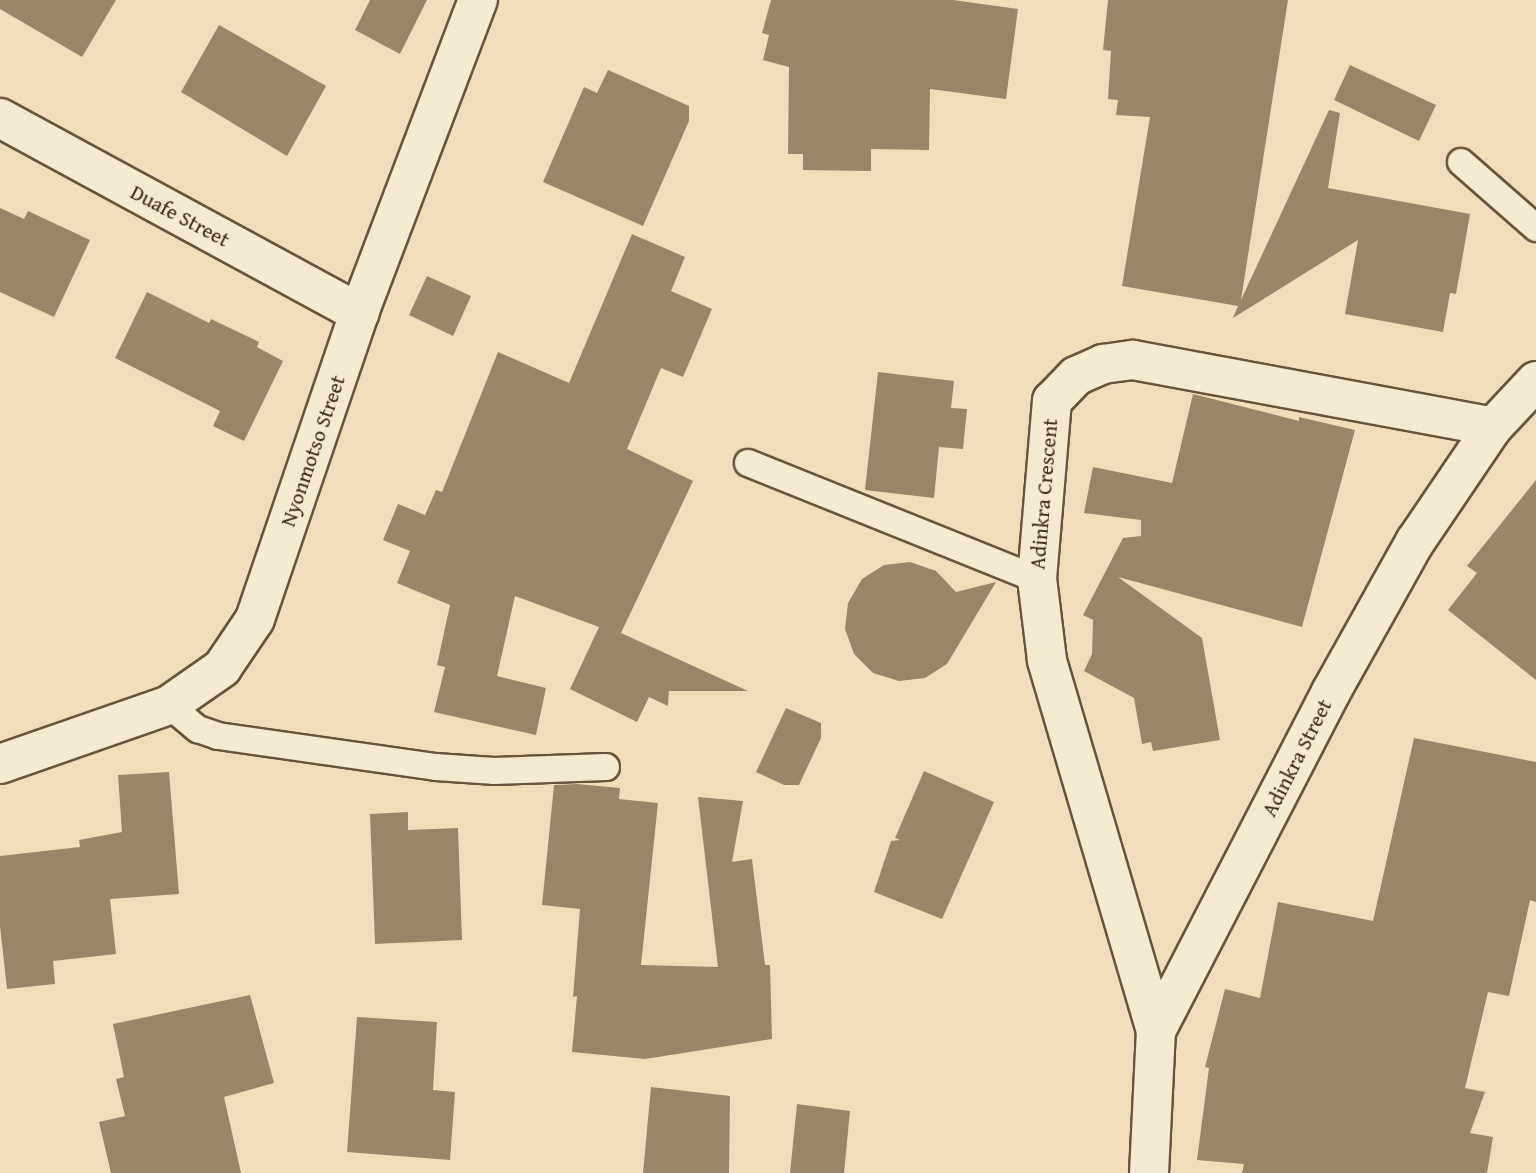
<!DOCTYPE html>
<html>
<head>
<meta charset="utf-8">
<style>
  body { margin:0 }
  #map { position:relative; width:1536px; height:1173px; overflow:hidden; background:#f0deb9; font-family:"Gentium Book Plus",serif }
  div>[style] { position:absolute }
  .building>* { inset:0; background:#99866a }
  .roads { filter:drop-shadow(2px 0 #68543d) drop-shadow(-2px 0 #68543d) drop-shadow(0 2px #68543d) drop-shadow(0 -2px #68543d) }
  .lane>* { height:26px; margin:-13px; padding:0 13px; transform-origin:13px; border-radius:13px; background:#f5ead2 }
  .street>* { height:38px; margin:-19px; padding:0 19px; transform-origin:19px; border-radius:19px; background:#f5ead2 }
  span { translate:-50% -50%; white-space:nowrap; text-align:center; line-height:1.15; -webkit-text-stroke:6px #f5ead2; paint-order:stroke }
  .street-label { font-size:21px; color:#3b2614 }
</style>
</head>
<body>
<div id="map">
  <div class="building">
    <div style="clip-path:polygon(0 0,116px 0,82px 57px,0 9px)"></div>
    <div style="clip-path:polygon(370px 0,427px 0,400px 54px,355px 30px)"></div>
    <div style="clip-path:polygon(771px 0,953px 0,1018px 9px,1006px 99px,930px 89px,929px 150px,871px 149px,871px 171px,803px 170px,803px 154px,788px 154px,789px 67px,763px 60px,769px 35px,762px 33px)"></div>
    <div style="clip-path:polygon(1108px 0,1288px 0,1241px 300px,1329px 110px,1340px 113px,1328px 188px,1470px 214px,1456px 294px,1450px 293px,1443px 332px,1345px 314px,1358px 240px,1233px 318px,1238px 306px,1122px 286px,1150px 117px,1116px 115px,1118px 100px,1108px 99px,1111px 51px,1103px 50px)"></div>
    <div style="clip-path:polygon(219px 25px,326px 86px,287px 156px,181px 92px)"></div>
    <div style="clip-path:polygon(1350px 65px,1436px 105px,1419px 141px,1334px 100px)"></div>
    <div style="clip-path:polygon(608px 70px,689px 106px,689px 121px,643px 226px,543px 182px,584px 87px,597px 93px)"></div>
    <div style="clip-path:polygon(0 208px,24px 219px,28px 211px,90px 240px,54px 317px,0 292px)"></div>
    <div style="clip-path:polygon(632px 234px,685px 257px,671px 291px,712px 309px,683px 377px,661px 368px,627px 449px,693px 481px,621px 633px,748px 691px,669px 691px,668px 706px,649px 697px,637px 722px,570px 689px,599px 627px,515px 596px,497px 676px,546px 688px,536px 735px,434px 712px,445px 667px,437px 665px,450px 605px,397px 583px,410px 551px,383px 540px,398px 504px,425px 515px,436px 490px,442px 492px,498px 352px,569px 383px)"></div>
    <div style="clip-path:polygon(427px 276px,471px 296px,453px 336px,409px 315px)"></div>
    <div style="clip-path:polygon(147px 292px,209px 323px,211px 319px,259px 342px,257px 347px,283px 361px,244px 441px,213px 426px,220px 411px,115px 358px)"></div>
    <div style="clip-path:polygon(878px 372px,954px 381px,951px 408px,967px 409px,963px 449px,939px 447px,934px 498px,865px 490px)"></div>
    <div style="clip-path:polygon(1193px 394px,1299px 421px,1299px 417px,1355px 430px,1302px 627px,1118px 577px,1202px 638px,1220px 740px,1153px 751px,1151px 742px,1142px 744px,1134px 698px,1084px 671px,1092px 654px,1093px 620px,1083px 615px,1123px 538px,1141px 536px,1141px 520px,1084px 513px,1093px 467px,1172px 483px)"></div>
    <div style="clip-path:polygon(1536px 480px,1536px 680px,1448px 610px,1477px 573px,1467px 566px)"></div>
    <div style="clip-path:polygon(910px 562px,936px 571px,956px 592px,996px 582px,947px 664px,925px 678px,899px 681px,873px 673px,854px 654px,845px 629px,848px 603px,862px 579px,884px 565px)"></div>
    <div style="clip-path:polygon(786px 708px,821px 723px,821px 738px,799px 785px,784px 785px,756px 772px)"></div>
    <div style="clip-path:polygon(1414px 738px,1536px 762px,1536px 902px,1530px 900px,1509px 996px,1488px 992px,1465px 1088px,1485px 1092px,1470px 1133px,1493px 1137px,1487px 1173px,1242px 1173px,1244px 1164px,1197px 1160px,1209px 1068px,1205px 1067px,1225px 989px,1260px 998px,1278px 902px,1373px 921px)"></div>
    <div style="clip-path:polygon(924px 771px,994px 802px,942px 919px,874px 892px,891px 841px,900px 840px,895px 838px)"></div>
    <div style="clip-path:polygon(169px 772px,179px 894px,110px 899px,116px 954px,53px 961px,55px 984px,7px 989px,0 926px,0 856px,80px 847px,79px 840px,122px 832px,118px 775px)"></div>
    <div style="clip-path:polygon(577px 784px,620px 788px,619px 799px,658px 803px,641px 965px,718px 967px,698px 797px,743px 801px,732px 862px,752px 859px,765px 965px,770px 965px,772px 1039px,645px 1059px,572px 1052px,577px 996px,573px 997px,580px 909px,542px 905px,554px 785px)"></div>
    <div style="clip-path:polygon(408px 812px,408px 830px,458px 828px,462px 940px,375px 944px,370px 814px)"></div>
    <div style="clip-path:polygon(250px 995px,274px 1083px,224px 1097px,241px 1173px,111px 1173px,99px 1122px,125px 1116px,116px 1079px,124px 1077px,113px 1024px)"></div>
    <div style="clip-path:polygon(357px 1017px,437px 1022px,433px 1090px,455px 1092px,450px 1160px,347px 1152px)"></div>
    <div style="clip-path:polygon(651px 1087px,730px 1096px,729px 1173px,643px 1173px)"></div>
    <div style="clip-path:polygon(797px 1104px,850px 1111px,844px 1173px,790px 1173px)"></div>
  </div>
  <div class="roads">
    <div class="lane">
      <div style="left:1461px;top:162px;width:100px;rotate:41.3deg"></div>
      <div style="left:748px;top:463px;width:311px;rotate:21.9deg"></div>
      <div style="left:169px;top:705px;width:38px;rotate:40deg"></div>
      <div style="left:198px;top:729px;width:21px;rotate:19deg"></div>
      <div style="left:218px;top:736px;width:220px;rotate:8.1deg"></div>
      <div style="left:436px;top:767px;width:58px;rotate:3.9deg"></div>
      <div style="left:494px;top:771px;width:112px;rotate:-2deg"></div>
    </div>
    <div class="street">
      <div style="left:0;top:118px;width:409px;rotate:28.5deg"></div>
      <div style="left:0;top:764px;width:179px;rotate:-19.2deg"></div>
      <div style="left:169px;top:705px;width:65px;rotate:-34.9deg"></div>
      <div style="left:222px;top:668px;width:59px;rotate:-56deg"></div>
      <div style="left:255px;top:619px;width:323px;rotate:-71.2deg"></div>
      <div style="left:359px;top:313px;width:335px;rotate:-69.2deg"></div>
      <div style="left:1156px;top:1031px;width:387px;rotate:-106.4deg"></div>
      <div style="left:1047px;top:660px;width:82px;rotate:-97deg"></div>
      <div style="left:1037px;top:579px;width:179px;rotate:-85.2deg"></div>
      <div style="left:1052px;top:401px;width:35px;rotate:-46deg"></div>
      <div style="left:1076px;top:376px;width:30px;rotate:-24deg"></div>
      <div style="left:1103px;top:364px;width:30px;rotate:-8deg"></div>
      <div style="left:1133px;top:360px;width:366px;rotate:10.5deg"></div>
      <div style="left:1149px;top:1173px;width:142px;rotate:-87.2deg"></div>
      <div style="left:1156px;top:1031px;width:382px;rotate:-62.7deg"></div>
      <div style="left:1331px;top:692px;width:172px;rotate:-60.8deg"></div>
      <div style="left:1415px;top:542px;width:139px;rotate:-55.9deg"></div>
      <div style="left:1493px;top:427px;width:63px;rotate:-46.9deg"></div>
    </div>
  </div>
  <div class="street-label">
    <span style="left:180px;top:216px;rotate:28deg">Duafe Street</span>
    <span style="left:313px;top:451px;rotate:-71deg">Nyonmotso Street</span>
    <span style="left:1044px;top:494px;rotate:-85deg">Adinkra Crescent</span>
    <span style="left:1297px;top:758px;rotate:-63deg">Adinkra Street</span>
  </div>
</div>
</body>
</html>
